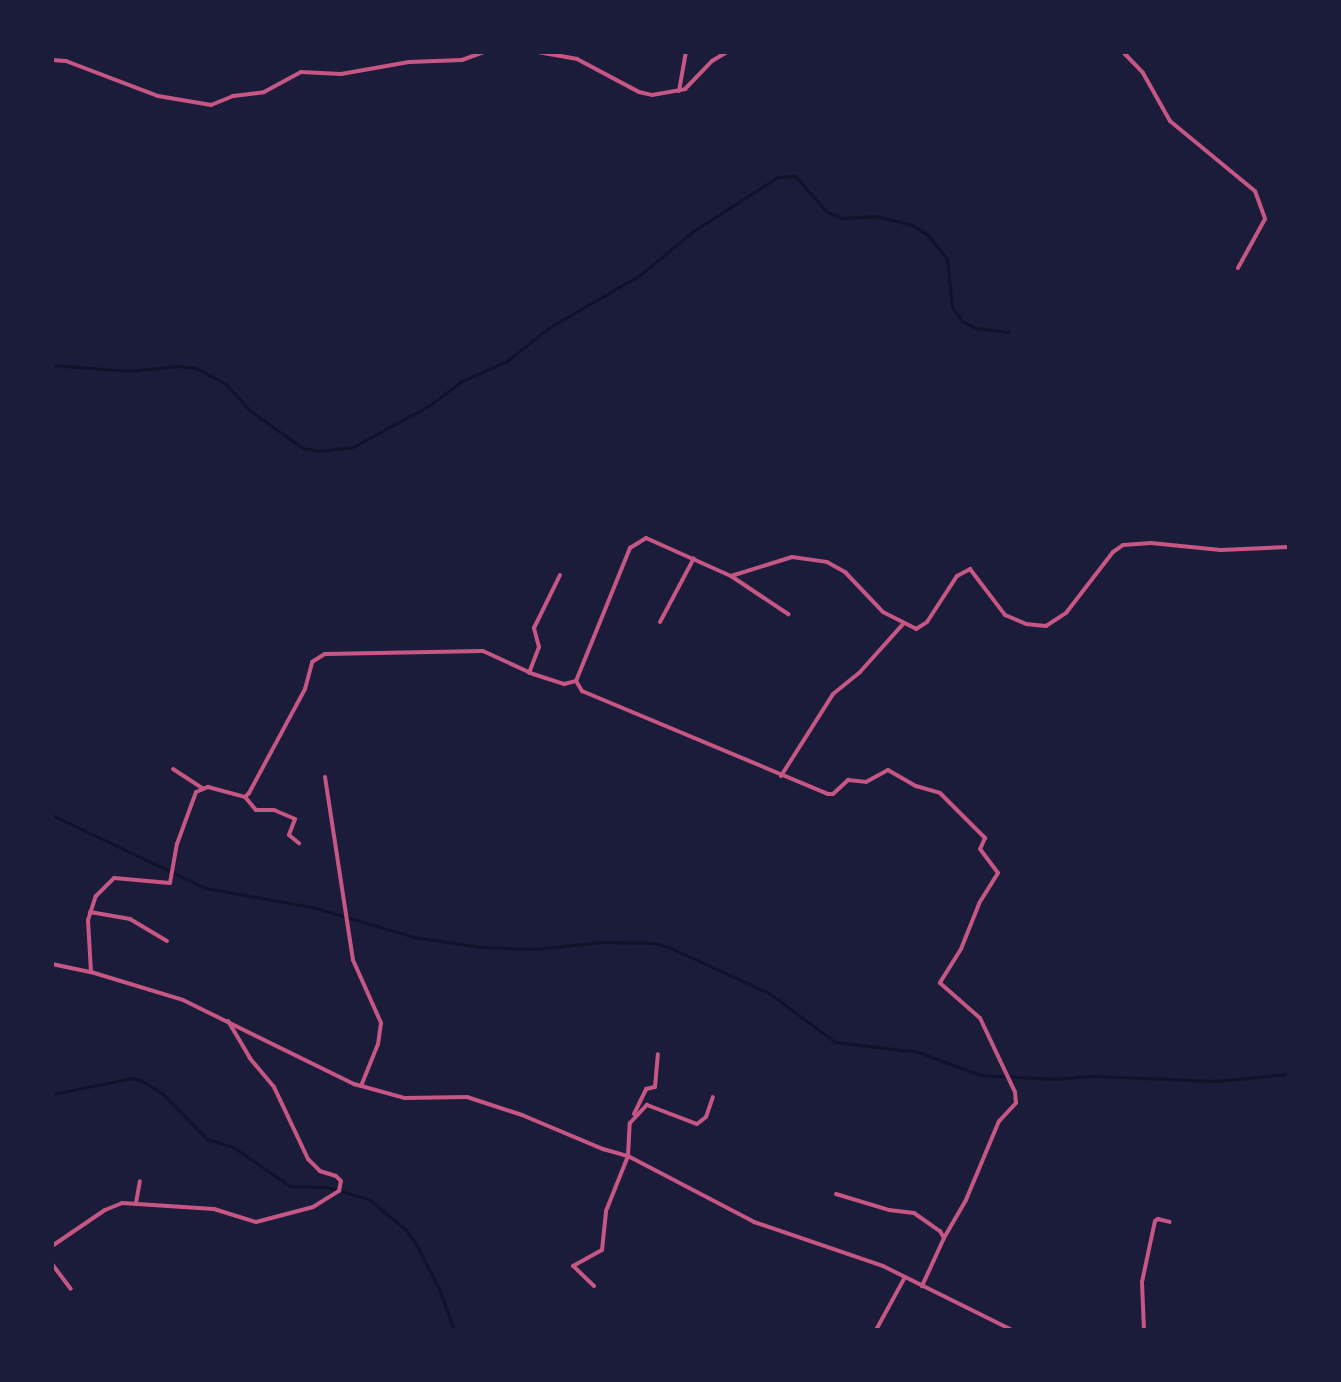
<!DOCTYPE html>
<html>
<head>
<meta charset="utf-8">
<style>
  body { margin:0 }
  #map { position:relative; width:1341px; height:1382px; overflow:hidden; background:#1b1b3a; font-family:"Golos Text",sans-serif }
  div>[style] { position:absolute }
  .stream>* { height:3px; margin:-1.5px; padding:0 1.5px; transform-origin:1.5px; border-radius:1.5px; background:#12122b }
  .minor>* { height:4px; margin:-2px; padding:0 2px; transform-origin:2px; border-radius:2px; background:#c65784 }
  span { translate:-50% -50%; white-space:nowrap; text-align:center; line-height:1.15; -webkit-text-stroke:6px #1b1b3a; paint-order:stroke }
  .frame { position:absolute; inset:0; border:54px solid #1b1b3a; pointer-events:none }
</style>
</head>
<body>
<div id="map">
  <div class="stream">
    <div style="left:52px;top:365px;width:76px;rotate:4.5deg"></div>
    <div style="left:128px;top:371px;width:51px;rotate:-5.6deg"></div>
    <div style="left:179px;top:366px;width:17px;rotate:7deg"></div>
    <div style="left:196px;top:368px;width:34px;rotate:28deg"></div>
    <div style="left:226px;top:384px;width:36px;rotate:48deg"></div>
    <div style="left:250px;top:411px;width:65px;rotate:34.9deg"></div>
    <div style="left:303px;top:448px;width:17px;rotate:10deg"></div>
    <div style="left:320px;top:451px;width:33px;rotate:-7deg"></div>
    <div style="left:353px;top:447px;width:88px;rotate:-28.6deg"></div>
    <div style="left:430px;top:405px;width:38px;rotate:-37deg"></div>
    <div style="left:460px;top:382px;width:51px;rotate:-24.1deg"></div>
    <div style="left:507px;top:361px;width:55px;rotate:-38.3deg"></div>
    <div style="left:550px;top:327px;width:104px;rotate:-30deg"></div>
    <div style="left:640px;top:275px;width:71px;rotate:-39.3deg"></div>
    <div style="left:695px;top:230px;width:98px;rotate:-32.6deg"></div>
    <div style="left:778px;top:177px;width:17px;rotate:-3deg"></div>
    <div style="left:795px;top:176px;width:48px;rotate:48.4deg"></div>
    <div style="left:827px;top:212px;width:16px;rotate:22deg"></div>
    <div style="left:842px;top:218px;width:34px;rotate:-3deg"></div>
    <div style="left:876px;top:216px;width:37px;rotate:14deg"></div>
    <div style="left:912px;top:225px;width:17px;rotate:31deg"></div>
    <div style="left:927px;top:234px;width:32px;rotate:51deg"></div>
    <div style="left:947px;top:259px;width:48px;rotate:84.1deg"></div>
    <div style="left:952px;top:307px;width:17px;rotate:54deg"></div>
    <div style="left:962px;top:321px;width:16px;rotate:27deg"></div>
    <div style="left:976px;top:328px;width:33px;rotate:7deg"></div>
    <div style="left:52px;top:815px;width:170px;rotate:25.5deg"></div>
    <div style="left:205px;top:888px;width:109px;rotate:10.1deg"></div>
    <div style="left:312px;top:907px;width:106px;rotate:16.4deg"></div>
    <div style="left:414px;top:937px;width:68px;rotate:8.5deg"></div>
    <div style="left:481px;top:947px;width:54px;rotate:2.1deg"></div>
    <div style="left:535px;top:949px;width:68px;rotate:-5.9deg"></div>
    <div style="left:603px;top:942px;width:52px;rotate:1.1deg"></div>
    <div style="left:655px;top:943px;width:17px;rotate:17deg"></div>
    <div style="left:671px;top:948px;width:108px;rotate:24.7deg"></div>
    <div style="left:769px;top:993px;width:82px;rotate:36.6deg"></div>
    <div style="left:835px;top:1042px;width:84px;rotate:6.9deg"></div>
    <div style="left:918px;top:1052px;width:67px;rotate:20.1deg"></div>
    <div style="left:981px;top:1075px;width:74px;rotate:3.1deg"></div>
    <div style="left:1055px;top:1079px;width:38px;rotate:-5deg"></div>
    <div style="left:1093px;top:1076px;width:123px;rotate:2.3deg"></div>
    <div style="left:1216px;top:1081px;width:73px;rotate:-5.5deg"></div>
    <div style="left:52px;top:1094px;width:82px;rotate:-11.3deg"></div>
    <div style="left:132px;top:1078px;width:8px;rotate:14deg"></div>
    <div style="left:140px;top:1080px;width:26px;rotate:31deg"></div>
    <div style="left:162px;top:1093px;width:64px;rotate:45.6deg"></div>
    <div style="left:207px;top:1139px;width:27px;rotate:17deg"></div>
    <div style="left:233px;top:1147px;width:69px;rotate:34.4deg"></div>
    <div style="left:290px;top:1186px;width:36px;rotate:2deg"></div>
    <div style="left:326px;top:1187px;width:45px;rotate:15.6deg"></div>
    <div style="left:369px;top:1199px;width:50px;rotate:40.1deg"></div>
    <div style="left:407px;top:1231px;width:18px;rotate:56deg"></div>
    <div style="left:417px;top:1246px;width:51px;rotate:62.9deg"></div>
    <div style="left:440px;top:1291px;width:41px;rotate:70.3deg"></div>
  </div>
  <div class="minor">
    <div style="left:538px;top:52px;width:40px;rotate:10deg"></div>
    <div style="left:577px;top:59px;width:70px;rotate:28deg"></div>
    <div style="left:639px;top:92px;width:13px;rotate:13deg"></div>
    <div style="left:652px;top:95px;width:34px;rotate:-10deg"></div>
    <div style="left:685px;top:89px;width:39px;rotate:-46deg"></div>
    <div style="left:712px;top:61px;width:17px;rotate:-31deg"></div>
    <div style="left:890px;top:52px;width:57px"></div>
    <div style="left:1123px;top:52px;width:29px;rotate:46deg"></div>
    <div style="left:1143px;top:73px;width:55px;rotate:60.6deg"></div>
    <div style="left:1170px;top:121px;width:110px;rotate:39.5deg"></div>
    <div style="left:1255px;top:191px;width:30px;rotate:70deg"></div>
    <div style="left:1265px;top:219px;width:56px;rotate:118.9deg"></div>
    <div style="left:52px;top:60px;width:14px;rotate:4deg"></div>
    <div style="left:66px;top:61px;width:98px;rotate:20.8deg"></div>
    <div style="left:158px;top:96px;width:54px;rotate:9.6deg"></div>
    <div style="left:211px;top:105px;width:24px;rotate:-22deg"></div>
    <div style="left:233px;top:96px;width:31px;rotate:-7deg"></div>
    <div style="left:264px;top:92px;width:42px;rotate:-28.4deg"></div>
    <div style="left:301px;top:72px;width:40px;rotate:2.9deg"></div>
    <div style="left:341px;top:74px;width:69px;rotate:-10deg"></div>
    <div style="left:409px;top:62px;width:53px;rotate:-2.2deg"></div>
    <div style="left:462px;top:60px;width:23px;rotate:-20deg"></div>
    <div style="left:679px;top:91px;width:40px;rotate:-80deg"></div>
    <div style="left:731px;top:576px;width:69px;rotate:33.7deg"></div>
    <div style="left:660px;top:622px;width:72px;rotate:-62deg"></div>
    <div style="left:529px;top:673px;width:28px;rotate:-69deg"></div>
    <div style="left:539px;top:647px;width:20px;rotate:-105deg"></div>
    <div style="left:534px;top:628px;width:59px;rotate:-63.9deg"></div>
    <div style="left:576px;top:681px;width:144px;rotate:-67.9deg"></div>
    <div style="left:630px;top:548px;width:19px;rotate:-32deg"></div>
    <div style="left:646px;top:538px;width:93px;rotate:24.1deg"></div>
    <div style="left:731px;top:576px;width:64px;rotate:-17.3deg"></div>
    <div style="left:792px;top:557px;width:35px;rotate:8deg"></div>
    <div style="left:827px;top:562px;width:21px;rotate:29deg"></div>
    <div style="left:845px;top:572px;width:55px;rotate:46.5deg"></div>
    <div style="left:883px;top:612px;width:37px;rotate:27deg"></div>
    <div style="left:916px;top:629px;width:13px;rotate:-32deg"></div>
    <div style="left:927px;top:622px;width:55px;rotate:-56.9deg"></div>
    <div style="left:957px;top:576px;width:15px;rotate:-28deg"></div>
    <div style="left:970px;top:569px;width:58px;rotate:52.7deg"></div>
    <div style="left:1005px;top:615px;width:23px;rotate:23deg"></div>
    <div style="left:1026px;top:624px;width:20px;rotate:6deg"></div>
    <div style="left:1046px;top:626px;width:24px;rotate:-33deg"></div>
    <div style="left:1066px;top:613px;width:77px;rotate:-52.4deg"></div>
    <div style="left:1113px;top:552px;width:12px;rotate:-35deg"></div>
    <div style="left:1123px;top:545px;width:28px;rotate:-4deg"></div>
    <div style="left:1151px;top:543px;width:70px;rotate:5.7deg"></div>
    <div style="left:1221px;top:550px;width:68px;rotate:-2.5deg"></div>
    <div style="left:173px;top:769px;width:35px;rotate:33deg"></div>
    <div style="left:781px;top:776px;width:97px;rotate:-57.6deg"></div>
    <div style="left:833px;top:694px;width:35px;rotate:-39deg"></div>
    <div style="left:860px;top:672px;width:64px;rotate:-48.1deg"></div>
    <div style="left:325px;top:777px;width:185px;rotate:81.3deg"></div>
    <div style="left:353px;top:960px;width:69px;rotate:66deg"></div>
    <div style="left:381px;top:1023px;width:21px;rotate:98deg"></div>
    <div style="left:378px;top:1044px;width:45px;rotate:112deg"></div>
    <div style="left:245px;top:797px;width:17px;rotate:50deg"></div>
    <div style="left:256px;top:810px;width:18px"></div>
    <div style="left:274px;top:810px;width:23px;rotate:23deg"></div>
    <div style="left:295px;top:819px;width:17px;rotate:111deg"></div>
    <div style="left:289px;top:835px;width:13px;rotate:39deg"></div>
    <div style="left:90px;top:912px;width:41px;rotate:9.9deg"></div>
    <div style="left:130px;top:919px;width:43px;rotate:30.7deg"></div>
    <div style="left:52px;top:964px;width:40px;rotate:12deg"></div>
    <div style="left:91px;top:972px;width:96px;rotate:16.9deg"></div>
    <div style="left:183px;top:1000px;width:191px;rotate:26.2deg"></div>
    <div style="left:354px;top:1084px;width:53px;rotate:15.4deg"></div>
    <div style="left:405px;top:1098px;width:62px;rotate:-0.9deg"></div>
    <div style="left:467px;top:1097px;width:58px;rotate:18.1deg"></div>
    <div style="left:522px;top:1115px;width:88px;rotate:22.8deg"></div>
    <div style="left:603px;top:1149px;width:26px;rotate:16deg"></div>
    <div style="left:628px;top:1156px;width:142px;rotate:27.6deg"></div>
    <div style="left:754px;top:1222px;width:136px;rotate:18.8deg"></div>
    <div style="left:883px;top:1266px;width:144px;rotate:26.4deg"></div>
    <div style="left:91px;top:972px;width:52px;rotate:-93.3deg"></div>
    <div style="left:88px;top:920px;width:25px;rotate:-72deg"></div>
    <div style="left:96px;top:896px;width:25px;rotate:-45deg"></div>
    <div style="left:114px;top:878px;width:56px;rotate:5.1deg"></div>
    <div style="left:170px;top:883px;width:40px;rotate:-80deg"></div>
    <div style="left:177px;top:844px;width:55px;rotate:-69.9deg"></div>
    <div style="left:196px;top:792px;width:13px;rotate:-23deg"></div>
    <div style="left:208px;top:787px;width:38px;rotate:15deg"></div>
    <div style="left:245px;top:797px;width:6px;rotate:-45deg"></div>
    <div style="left:249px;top:793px;width:118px;rotate:-61.7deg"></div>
    <div style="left:305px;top:689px;width:28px;rotate:-75deg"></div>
    <div style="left:312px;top:662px;width:15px;rotate:-32deg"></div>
    <div style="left:325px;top:654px;width:158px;rotate:-1.1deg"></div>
    <div style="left:483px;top:651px;width:55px;rotate:24.7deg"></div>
    <div style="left:533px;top:674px;width:33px;rotate:18deg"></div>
    <div style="left:564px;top:684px;width:12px;rotate:-14deg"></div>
    <div style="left:576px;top:681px;width:12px;rotate:59deg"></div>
    <div style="left:582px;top:691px;width:267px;rotate:22.7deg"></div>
    <div style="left:828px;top:794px;width:5px"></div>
    <div style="left:833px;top:794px;width:21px;rotate:-43deg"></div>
    <div style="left:848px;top:780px;width:18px;rotate:6deg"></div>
    <div style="left:866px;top:782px;width:25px;rotate:-29deg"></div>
    <div style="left:888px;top:770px;width:32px;rotate:30deg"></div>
    <div style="left:916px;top:786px;width:25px;rotate:16deg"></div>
    <div style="left:940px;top:793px;width:64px;rotate:45deg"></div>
    <div style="left:985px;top:838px;width:12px;rotate:114deg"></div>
    <div style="left:980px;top:849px;width:30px;rotate:53deg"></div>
    <div style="left:998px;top:873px;width:36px;rotate:122deg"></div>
    <div style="left:979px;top:904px;width:48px;rotate:111.8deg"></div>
    <div style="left:961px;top:949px;width:40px;rotate:122deg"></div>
    <div style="left:940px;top:983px;width:53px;rotate:41.2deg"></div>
    <div style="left:980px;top:1018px;width:82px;rotate:64.7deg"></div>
    <div style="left:1015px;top:1092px;width:11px;rotate:85deg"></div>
    <div style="left:1016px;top:1103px;width:25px;rotate:133deg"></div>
    <div style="left:999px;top:1121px;width:86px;rotate:112.7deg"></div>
    <div style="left:966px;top:1200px;width:44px;rotate:120.1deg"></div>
    <div style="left:634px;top:1114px;width:28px;rotate:-64deg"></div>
    <div style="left:646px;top:1089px;width:9px;rotate:-13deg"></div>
    <div style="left:655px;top:1087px;width:33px;rotate:-85deg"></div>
    <div style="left:836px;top:1194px;width:55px;rotate:16.8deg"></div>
    <div style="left:889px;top:1210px;width:25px;rotate:7deg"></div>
    <div style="left:914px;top:1213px;width:32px;rotate:35deg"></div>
    <div style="left:940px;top:1231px;width:8px;rotate:60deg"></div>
    <div style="left:944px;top:1238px;width:53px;rotate:114.6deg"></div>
    <div style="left:136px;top:1203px;width:22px;rotate:-80deg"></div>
    <div style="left:52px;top:1246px;width:64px;rotate:-34.2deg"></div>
    <div style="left:105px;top:1210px;width:18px;rotate:-22deg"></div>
    <div style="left:122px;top:1203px;width:92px;rotate:3.7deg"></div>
    <div style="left:214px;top:1209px;width:44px;rotate:17.2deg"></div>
    <div style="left:256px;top:1222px;width:59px;rotate:-14.7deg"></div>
    <div style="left:313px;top:1207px;width:31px;rotate:-32deg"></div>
    <div style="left:339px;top:1191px;width:10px;rotate:-79deg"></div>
    <div style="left:341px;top:1181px;width:7px;rotate:-135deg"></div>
    <div style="left:336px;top:1176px;width:17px;rotate:-163deg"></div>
    <div style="left:320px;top:1171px;width:17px;rotate:-135deg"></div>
    <div style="left:308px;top:1159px;width:80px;rotate:-115.3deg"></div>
    <div style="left:274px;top:1087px;width:38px;rotate:-130deg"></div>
    <div style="left:250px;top:1058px;width:43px;rotate:-120.7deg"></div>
    <div style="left:52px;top:1264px;width:31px;rotate:53deg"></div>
    <div style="left:594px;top:1286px;width:29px;rotate:-136deg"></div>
    <div style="left:573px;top:1266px;width:33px;rotate:-29deg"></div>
    <div style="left:602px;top:1250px;width:39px;rotate:-84deg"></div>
    <div style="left:606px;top:1211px;width:59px;rotate:-68.2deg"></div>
    <div style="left:628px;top:1156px;width:33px;rotate:-87deg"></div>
    <div style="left:630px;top:1123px;width:25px;rotate:-47deg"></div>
    <div style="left:647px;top:1105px;width:53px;rotate:20.8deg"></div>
    <div style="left:697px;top:1124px;width:11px;rotate:-38deg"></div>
    <div style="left:706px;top:1117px;width:21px;rotate:-71deg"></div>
    <div style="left:876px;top:1330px;width:60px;rotate:-61.3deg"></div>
    <div style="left:1144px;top:1330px;width:48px;rotate:-92.4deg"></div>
    <div style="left:1142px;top:1282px;width:62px;rotate:-78deg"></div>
    <div style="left:1155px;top:1221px;width:4px;rotate:-34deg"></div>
    <div style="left:1158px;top:1219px;width:12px;rotate:14deg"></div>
  </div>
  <div class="frame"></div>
</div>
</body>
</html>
